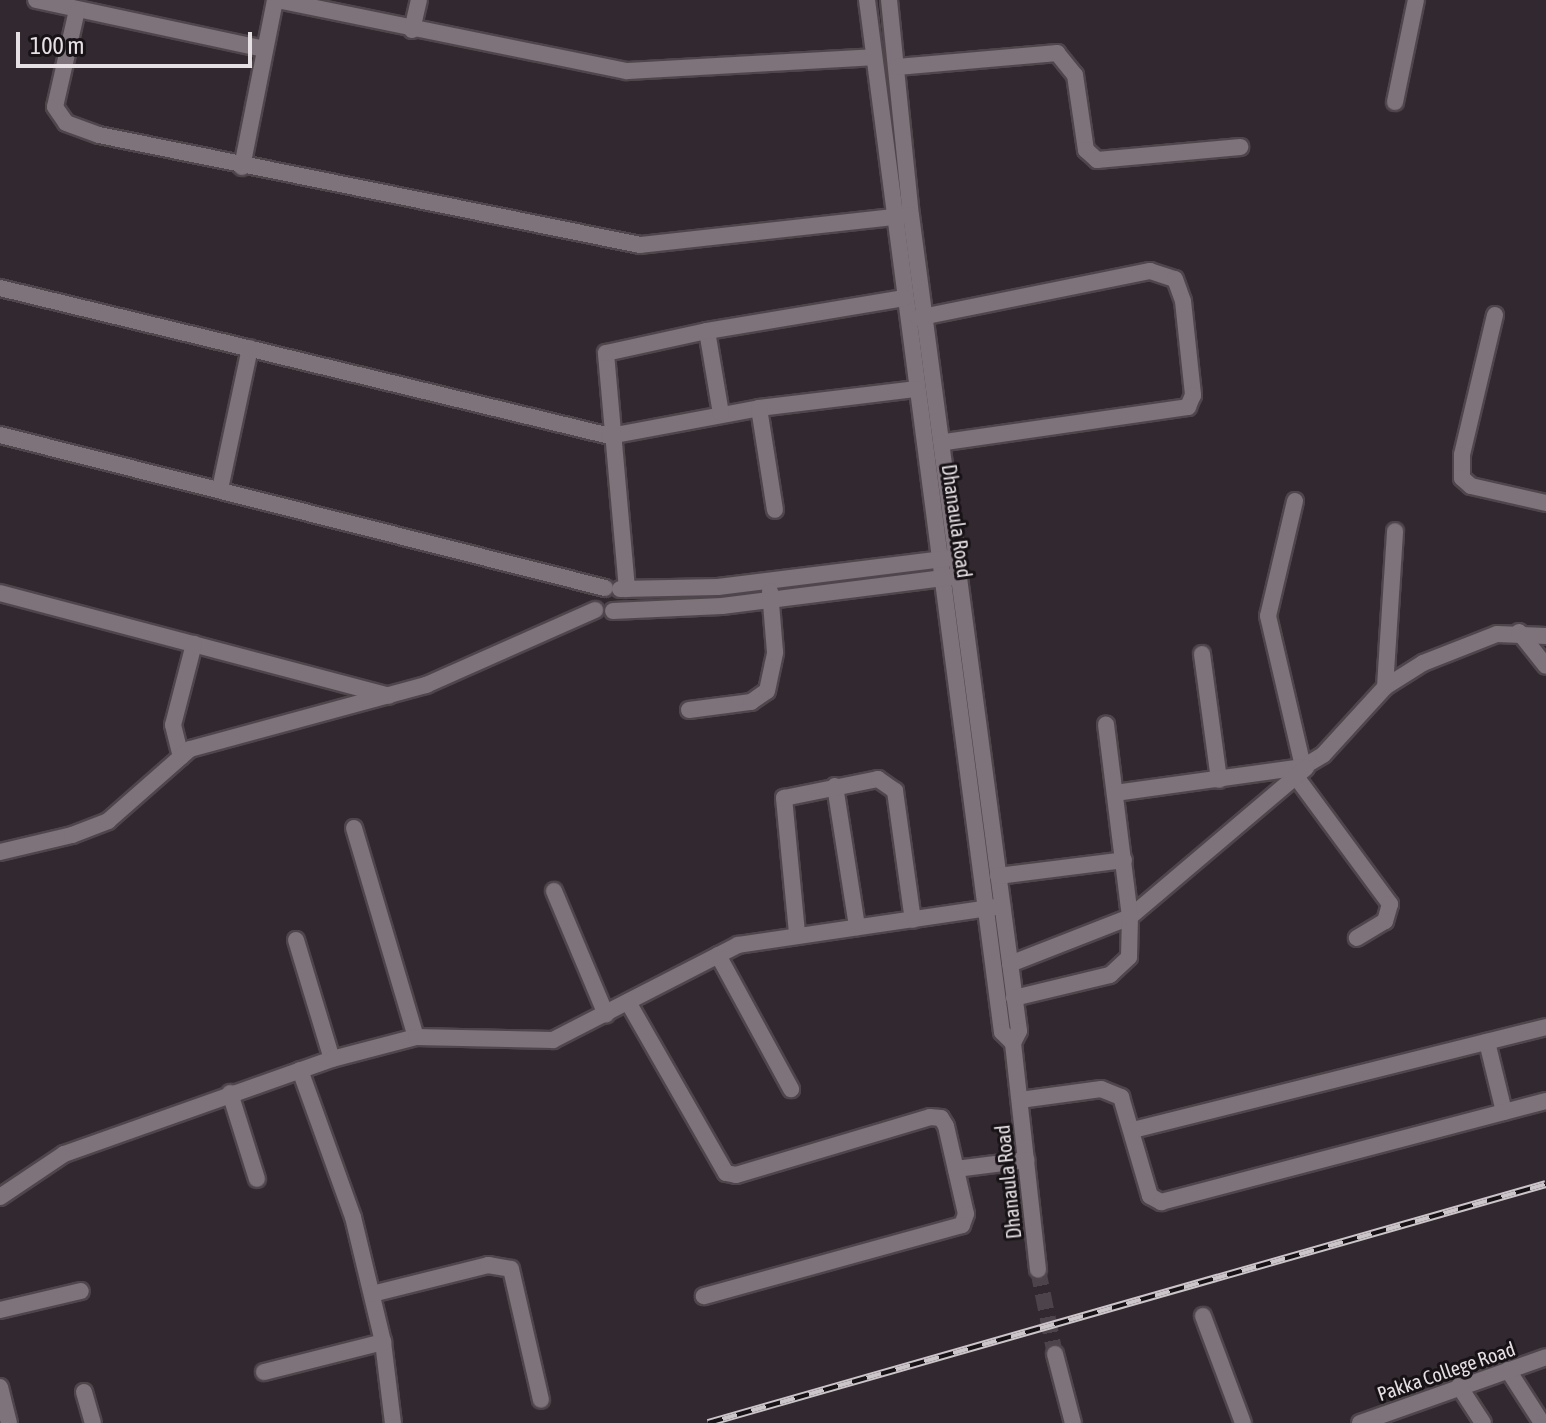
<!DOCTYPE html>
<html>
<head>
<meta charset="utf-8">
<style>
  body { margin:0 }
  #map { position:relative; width:1546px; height:1423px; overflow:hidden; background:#32282f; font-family:"Asap Condensed",sans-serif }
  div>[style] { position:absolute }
  .minor-tunnel>* { height:16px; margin-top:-8px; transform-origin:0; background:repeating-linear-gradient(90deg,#4d434a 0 16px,transparent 0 24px) }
  .roads { filter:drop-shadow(2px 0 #4f464c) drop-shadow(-2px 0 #4f464c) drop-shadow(0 2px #4f464c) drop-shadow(0 -2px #4f464c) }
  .minor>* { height:16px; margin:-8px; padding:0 8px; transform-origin:8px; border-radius:8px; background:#7e727b }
  .rail>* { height:8px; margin-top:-4px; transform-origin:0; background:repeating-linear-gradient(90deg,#171216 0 15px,#cbc4c9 0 30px); box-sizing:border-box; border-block:2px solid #cbc4c9 }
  span { translate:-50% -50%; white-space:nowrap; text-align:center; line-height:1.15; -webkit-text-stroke:6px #171216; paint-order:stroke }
  .street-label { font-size:20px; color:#e6dfe4 }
  .scale { position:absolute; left:16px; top:32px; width:236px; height:36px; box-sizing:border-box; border:4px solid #e6dfe4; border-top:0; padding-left:10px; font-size:24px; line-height:28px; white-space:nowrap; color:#e6dfe4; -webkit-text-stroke:6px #171216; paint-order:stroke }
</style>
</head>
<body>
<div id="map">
  <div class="minor-tunnel">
    <div style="left:1038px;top:1270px;width:86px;rotate:78.6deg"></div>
  </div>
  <div class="roads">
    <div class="minor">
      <div style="left:36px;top:0;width:233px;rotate:12.1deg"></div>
      <div style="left:277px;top:0;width:357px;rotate:11.5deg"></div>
      <div style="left:627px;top:71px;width:247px;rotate:-3.2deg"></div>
      <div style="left:867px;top:0;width:1041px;rotate:82.55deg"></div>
      <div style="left:1002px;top:1032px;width:16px;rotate:45deg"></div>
      <div style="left:889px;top:0;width:216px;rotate:84.2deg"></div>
      <div style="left:911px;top:215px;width:823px;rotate:82.46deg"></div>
      <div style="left:1019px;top:1031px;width:13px;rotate:117deg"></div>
      <div style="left:1013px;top:1043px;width:228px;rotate:83.7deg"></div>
      <div style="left:77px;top:10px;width:99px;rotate:102.8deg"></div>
      <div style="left:55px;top:107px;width:19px;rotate:55deg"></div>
      <div style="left:66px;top:123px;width:35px;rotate:20deg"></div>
      <div style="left:99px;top:135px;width:552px;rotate:11.49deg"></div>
      <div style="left:640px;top:245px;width:263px;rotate:-6.3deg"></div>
      <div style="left:412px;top:30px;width:31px;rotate:-77deg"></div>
      <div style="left:897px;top:67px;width:161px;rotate:-5deg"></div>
      <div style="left:1057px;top:53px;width:28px;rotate:51deg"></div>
      <div style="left:1075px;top:75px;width:76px;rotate:81.7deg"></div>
      <div style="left:1086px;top:150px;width:15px;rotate:42deg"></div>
      <div style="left:1097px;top:160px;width:144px;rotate:-5.2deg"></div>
      <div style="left:1395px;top:102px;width:104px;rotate:-78.4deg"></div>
      <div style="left:242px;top:167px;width:170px;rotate:-78.8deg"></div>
      <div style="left:0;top:288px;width:628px;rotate:13.64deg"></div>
      <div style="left:610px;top:436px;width:152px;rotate:-10.6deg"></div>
      <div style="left:759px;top:408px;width:159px;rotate:-6.9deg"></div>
      <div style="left:1495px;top:315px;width:144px;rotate:103.3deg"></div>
      <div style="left:1462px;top:455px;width:23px;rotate:90deg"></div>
      <div style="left:1462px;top:478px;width:12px;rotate:42deg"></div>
      <div style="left:1471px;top:486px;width:77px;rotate:12.8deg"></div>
      <div style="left:917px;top:318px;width:238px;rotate:-11.4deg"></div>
      <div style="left:1150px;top:271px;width:26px;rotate:18deg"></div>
      <div style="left:1175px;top:279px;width:23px;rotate:70deg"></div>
      <div style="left:1183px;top:301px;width:95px;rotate:83.9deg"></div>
      <div style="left:1193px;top:395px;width:13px;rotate:113deg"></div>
      <div style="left:1188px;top:407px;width:246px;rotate:171.8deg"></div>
      <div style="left:707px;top:331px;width:84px;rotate:80.4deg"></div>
      <div style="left:759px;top:408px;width:103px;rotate:81.1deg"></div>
      <div style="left:0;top:435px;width:624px;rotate:14.19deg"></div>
      <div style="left:220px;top:489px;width:144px;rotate:-78deg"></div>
      <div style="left:1295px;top:501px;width:118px;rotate:103.2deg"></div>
      <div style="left:1268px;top:616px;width:155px;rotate:76.9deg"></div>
      <div style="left:1303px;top:767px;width:23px;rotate:-31deg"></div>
      <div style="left:1323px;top:755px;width:92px;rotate:-47.6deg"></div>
      <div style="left:1385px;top:687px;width:45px;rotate:-32.3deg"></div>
      <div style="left:1423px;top:663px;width:79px;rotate:-21.4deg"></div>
      <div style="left:1497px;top:634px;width:49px;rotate:2.3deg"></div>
      <div style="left:620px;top:589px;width:98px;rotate:-1.2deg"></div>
      <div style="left:718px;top:587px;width:235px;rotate:-7.1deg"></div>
      <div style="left:627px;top:589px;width:237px;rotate:-95.1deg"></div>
      <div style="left:606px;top:353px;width:103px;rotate:-12.3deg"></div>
      <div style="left:707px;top:331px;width:200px;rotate:-9.5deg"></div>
      <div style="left:0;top:593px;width:402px;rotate:14.8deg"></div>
      <div style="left:613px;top:611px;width:109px;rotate:-2.6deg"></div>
      <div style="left:722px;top:606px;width:233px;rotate:-7.2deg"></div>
      <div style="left:1519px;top:632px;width:43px;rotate:51.5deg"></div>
      <div style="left:1202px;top:654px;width:127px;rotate:82.3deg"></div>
      <div style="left:1385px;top:687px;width:156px;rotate:-86.3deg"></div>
      <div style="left:689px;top:710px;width:63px;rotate:-7.4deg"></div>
      <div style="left:751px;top:702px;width:19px;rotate:-35deg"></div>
      <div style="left:767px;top:691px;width:40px;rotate:-78deg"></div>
      <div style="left:775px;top:652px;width:61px;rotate:-94.7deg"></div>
      <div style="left:181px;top:757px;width:33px;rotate:-104deg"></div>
      <div style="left:173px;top:725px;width:84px;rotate:-75.5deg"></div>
      <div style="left:1297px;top:778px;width:157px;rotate:53.6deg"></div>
      <div style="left:1390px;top:904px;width:18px;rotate:106deg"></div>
      <div style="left:1385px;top:921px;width:33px;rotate:149deg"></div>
      <div style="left:835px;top:786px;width:143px;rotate:81.1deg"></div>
      <div style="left:1115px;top:793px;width:190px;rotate:-7.9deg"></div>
      <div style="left:354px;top:828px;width:218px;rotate:73.5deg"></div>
      <div style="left:0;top:852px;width:74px;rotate:-13.3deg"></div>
      <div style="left:72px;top:835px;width:39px;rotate:-21deg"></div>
      <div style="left:108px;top:821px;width:109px;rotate:-41.3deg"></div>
      <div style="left:190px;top:749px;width:245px;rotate:-15.2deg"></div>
      <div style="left:426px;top:685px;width:185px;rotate:-23.9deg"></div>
      <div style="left:998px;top:876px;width:127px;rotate:-7.2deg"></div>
      <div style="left:554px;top:891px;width:134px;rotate:67.2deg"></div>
      <div style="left:797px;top:933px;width:136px;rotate:-95.5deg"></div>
      <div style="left:784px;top:798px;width:96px;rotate:-11.4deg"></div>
      <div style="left:878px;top:779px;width:21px;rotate:35deg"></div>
      <div style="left:895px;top:791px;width:130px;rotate:82.1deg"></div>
      <div style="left:296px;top:940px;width:124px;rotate:73.2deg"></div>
      <div style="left:718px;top:955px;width:153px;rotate:61.4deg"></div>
      <div style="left:1010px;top:964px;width:129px;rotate:-21.4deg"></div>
      <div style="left:1130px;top:917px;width:231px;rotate:-40.3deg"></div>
      <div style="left:1014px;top:998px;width:99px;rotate:-13.5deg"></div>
      <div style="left:1110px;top:975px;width:26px;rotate:-43deg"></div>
      <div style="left:1129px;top:957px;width:40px;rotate:-88.6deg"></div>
      <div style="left:1130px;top:917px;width:194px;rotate:-97.1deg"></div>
      <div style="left:628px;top:1002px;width:197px;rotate:60.2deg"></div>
      <div style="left:726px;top:1173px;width:10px;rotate:11deg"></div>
      <div style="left:736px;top:1175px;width:202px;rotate:-16.6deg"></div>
      <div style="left:930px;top:1117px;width:11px;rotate:5deg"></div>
      <div style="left:941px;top:1118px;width:9px;rotate:58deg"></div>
      <div style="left:946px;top:1126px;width:90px;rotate:77.2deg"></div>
      <div style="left:966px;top:1214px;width:12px;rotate:110deg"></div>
      <div style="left:962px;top:1225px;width:268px;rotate:164.6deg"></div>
      <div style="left:1487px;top:1042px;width:72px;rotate:76.3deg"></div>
      <div style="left:300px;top:1070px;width:156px;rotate:70.2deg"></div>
      <div style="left:353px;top:1217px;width:129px;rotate:76.5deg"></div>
      <div style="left:383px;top:1342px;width:82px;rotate:83deg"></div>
      <div style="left:230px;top:1093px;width:90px;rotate:72.6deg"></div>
      <div style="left:1020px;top:1100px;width:82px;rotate:-7.7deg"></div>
      <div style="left:1101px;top:1089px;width:22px;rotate:22deg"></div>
      <div style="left:1121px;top:1097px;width:103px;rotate:73.7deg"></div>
      <div style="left:1150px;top:1196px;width:13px;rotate:29deg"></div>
      <div style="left:1161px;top:1202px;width:398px;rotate:-14.7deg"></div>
      <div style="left:1133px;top:1130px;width:426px;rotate:-14deg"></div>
      <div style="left:956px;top:1169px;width:71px;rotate:-7.3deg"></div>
      <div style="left:0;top:1197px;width:77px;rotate:-33.9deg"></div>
      <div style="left:64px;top:1154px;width:284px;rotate:-19.5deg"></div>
      <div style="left:332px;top:1059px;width:87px;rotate:-14.7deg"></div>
      <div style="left:416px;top:1037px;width:137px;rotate:1.3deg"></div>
      <div style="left:553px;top:1040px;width:208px;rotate:-27.2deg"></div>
      <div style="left:738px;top:945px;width:267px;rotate:-8.4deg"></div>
      <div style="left:372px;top:1294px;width:120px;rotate:-14deg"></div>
      <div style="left:488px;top:1265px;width:23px;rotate:10deg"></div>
      <div style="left:511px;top:1269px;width:134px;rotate:77.1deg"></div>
      <div style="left:0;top:1310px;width:83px;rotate:-13.2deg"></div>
      <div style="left:1203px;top:1316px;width:114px;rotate:69.5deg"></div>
      <div style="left:1055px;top:1354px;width:71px;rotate:75.4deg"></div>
      <div style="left:1508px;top:1370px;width:63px;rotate:57.3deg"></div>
      <div style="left:264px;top:1372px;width:123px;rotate:-14.1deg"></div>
      <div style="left:1459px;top:1386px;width:44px;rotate:57deg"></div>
      <div style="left:0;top:1387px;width:37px;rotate:76deg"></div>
      <div style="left:84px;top:1392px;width:32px;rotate:74deg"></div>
      <div style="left:1360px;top:1423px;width:197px;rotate:-19.5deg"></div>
    </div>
  </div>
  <div class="rail">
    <div style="left:708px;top:1423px;width:871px;rotate:-15.92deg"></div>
  </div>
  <div class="street-label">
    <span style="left:957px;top:521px;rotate:82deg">Dhanaula Road</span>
    <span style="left:1008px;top:1182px;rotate:-96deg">Dhanaula Road</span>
    <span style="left:1446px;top:1371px;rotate:-19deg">Pakka College Road</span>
  </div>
  <div class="scale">100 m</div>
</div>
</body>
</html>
